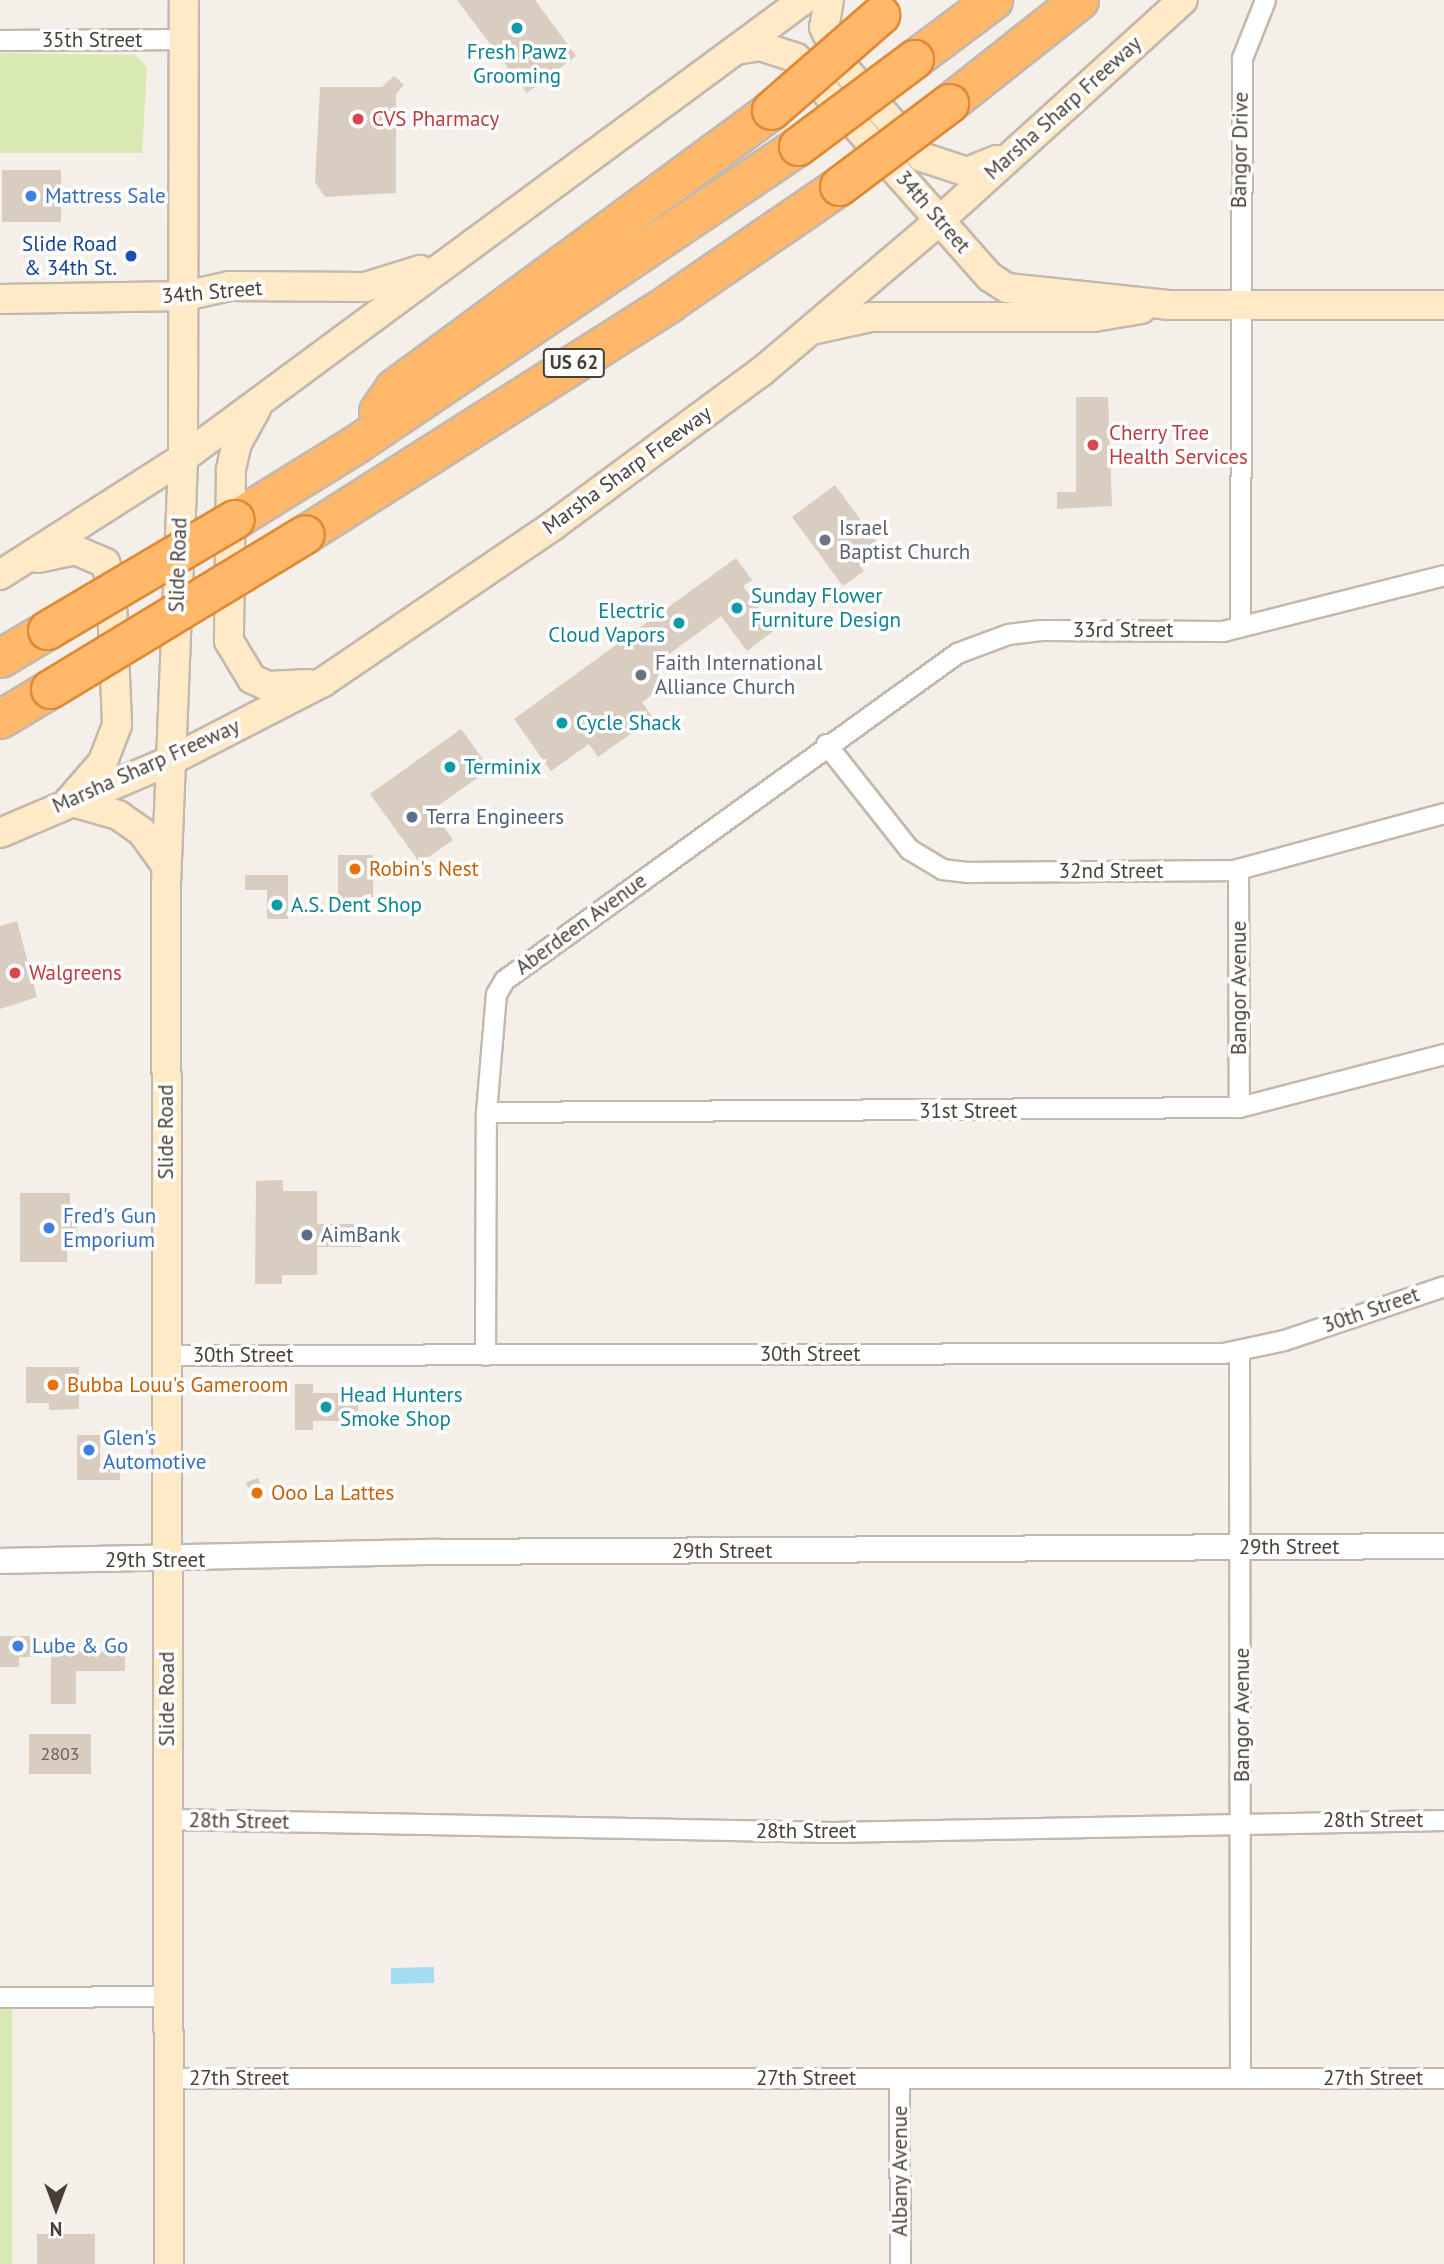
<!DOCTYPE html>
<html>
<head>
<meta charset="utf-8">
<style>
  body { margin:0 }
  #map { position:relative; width:1444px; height:2264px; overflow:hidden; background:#f4efe8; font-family:"PT Sans",sans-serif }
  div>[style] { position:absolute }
  .green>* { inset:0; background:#d8e9b1 }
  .water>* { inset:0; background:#a4ddf2 }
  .building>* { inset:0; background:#d9ccc0 }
  .roads { filter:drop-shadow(2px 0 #c3b8ae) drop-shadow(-2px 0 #c3b8ae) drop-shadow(0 2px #c3b8ae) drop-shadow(0 -2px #c3b8ae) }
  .minor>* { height:19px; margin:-9.5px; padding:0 9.5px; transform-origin:9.5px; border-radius:9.5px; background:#fff }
  .tertiary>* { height:24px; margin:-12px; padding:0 12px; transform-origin:12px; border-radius:12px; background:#fff }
  .secondary>* { height:28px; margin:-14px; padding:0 14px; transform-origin:14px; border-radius:14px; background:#ffeac8 }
  .motorway>* { height:37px; margin:-18.5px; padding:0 18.5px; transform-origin:18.5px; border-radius:18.5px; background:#ffb869 }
  .bridges { filter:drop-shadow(2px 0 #e08a36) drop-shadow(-2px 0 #e08a36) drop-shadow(0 2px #e08a36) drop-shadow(0 -2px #e08a36) }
  .motorway-bridge>* { height:37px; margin:-18.5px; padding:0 18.5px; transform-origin:18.5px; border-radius:18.5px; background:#ffb869 }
  .dots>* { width:19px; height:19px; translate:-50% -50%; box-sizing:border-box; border:4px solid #fff; border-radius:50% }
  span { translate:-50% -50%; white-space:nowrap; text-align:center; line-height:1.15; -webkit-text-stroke:7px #fff; paint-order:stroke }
  .number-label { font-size:18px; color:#6c6259 }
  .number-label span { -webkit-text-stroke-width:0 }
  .shield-label span { padding:2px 5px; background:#fff; border:2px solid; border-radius:5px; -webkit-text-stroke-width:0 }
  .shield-label { font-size:19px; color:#483f37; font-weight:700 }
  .street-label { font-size:21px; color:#483f37 }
  .culture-label { font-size:21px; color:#0d838f }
  .left { translate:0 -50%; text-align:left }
  .right { translate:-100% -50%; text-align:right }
  .health-label { font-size:21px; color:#be3a42 }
  .shop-label { font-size:21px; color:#366cbe }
  .transit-label { font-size:21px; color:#164399 }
  .worship-label { font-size:21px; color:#5b616d }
  .service-label { font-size:21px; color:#4e5e75 }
  .food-label { font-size:21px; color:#c56008 }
  .north { position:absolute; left:21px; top:2173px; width:70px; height:70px; -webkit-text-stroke:5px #fff; paint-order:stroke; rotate:180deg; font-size:19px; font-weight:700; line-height:28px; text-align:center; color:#483f37 }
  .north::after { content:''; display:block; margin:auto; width:24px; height:32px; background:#483f37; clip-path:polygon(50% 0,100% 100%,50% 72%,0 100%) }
</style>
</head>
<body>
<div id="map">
  <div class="green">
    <div style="clip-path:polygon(0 53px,136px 55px,147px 68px,142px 153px,0 153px)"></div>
    <div style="clip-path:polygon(0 2009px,12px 2009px,12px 2264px,0 2264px)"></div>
  </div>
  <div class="water">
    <div style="clip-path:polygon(434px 1967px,434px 1983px,391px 1984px,391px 1968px)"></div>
  </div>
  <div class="building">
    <div style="clip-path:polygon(457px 0,535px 0,576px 56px,527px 93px)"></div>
    <div style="clip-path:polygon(394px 76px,404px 85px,396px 94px,396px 193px,325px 197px,315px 182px,320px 87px,382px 87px)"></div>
    <div style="clip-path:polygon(2px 170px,61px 170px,61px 222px,2px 222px)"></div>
    <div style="clip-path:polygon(1076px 397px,1108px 397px,1112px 506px,1057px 509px,1057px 492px,1076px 492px)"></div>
    <div style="clip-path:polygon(835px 485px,881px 548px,859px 564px,864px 571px,843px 586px,792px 517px)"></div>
    <div style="clip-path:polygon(736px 558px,752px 580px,743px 586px,775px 630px,747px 651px,721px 616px,653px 666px,666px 685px,642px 702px,653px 718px,598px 757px,589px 744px,551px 771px,514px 719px)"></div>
    <div style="clip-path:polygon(461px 729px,490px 769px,432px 810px,453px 840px,420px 863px,370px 794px)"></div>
    <div style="clip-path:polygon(338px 855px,373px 855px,373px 911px,338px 911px)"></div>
    <div style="clip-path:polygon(245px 875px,288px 875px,288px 919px,267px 919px,267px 890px,245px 890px)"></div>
    <div style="clip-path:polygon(17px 921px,37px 997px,0 1009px,0 926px)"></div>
    <div style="clip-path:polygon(283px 1180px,283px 1191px,317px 1191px,317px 1224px,361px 1224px,361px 1247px,317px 1247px,317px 1275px,282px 1275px,282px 1284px,255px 1284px,256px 1181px)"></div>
    <div style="clip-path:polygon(20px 1193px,70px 1193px,70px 1221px,77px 1221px,77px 1236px,67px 1236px,67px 1262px,20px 1262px)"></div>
    <div style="clip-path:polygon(26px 1367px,79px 1367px,79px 1409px,49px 1410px,49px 1403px,26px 1403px)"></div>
    <div style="clip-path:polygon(295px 1384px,313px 1384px,313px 1393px,358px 1393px,358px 1421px,313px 1421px,313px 1430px,295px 1430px)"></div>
    <div style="clip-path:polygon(77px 1435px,100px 1435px,100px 1465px,120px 1465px,120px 1480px,77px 1480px)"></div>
    <div style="clip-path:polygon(258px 1478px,265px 1497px,253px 1501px,246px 1482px)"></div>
    <div style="clip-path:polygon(0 1636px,35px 1636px,35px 1657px,19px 1657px,19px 1667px,0 1667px)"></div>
    <div style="clip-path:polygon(125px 1651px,125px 1671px,76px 1671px,76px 1704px,51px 1704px,51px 1652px)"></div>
    <div style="clip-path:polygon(29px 1734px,91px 1734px,91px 1774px,29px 1774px)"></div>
    <div style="clip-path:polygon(37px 2234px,95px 2234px,95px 2264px,37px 2264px)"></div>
  </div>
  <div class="roads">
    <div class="minor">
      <div style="left:0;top:40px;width:185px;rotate:-0.3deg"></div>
      <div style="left:1240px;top:626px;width:568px;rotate:-89.8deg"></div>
      <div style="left:1242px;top:58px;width:62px;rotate:-68.4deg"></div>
      <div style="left:826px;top:744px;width:134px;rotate:51.7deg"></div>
      <div style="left:909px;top:849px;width:39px;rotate:31deg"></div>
      <div style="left:942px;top:869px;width:26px;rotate:7deg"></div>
      <div style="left:968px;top:872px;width:266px;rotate:-0.4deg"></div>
      <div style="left:1234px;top:870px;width:218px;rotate:-15.2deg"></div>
      <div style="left:1238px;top:869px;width:238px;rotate:89.8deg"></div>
      <div style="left:486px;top:1112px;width:753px;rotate:-0.38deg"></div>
      <div style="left:1239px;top:1107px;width:212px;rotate:-14.5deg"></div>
      <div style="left:1239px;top:1352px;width:725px;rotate:89.92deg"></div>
      <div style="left:166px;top:1355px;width:1057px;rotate:-0.11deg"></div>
      <div style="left:1223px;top:1353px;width:62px;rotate:-12deg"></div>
      <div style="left:1284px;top:1340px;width:169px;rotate:-18.6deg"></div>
      <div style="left:485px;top:1355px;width:243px;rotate:-89.8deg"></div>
      <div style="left:486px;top:1112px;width:118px;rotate:-85.2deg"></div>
      <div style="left:496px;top:994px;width:16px;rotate:-60deg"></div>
      <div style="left:504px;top:980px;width:559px;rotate:-35.82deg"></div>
      <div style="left:957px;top:653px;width:54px;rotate:-20.4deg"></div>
      <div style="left:1008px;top:634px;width:33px;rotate:-7deg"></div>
      <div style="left:1041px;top:630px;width:182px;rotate:0.3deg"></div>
      <div style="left:1223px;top:631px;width:228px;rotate:-14.2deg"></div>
      <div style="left:168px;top:1819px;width:665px;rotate:1.12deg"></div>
      <div style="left:833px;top:1832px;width:611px;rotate:-1.13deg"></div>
      <div style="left:0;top:1997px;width:167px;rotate:-0.3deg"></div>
      <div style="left:168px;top:2078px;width:1276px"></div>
      <div style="left:899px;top:2078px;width:186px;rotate:89.7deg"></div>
    </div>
    <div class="tertiary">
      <div style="left:0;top:1561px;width:437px;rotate:-1.2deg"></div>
      <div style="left:437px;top:1552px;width:1007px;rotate:-0.34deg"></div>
    </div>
    <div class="secondary">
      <div style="left:829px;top:0;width:27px;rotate:100deg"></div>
      <div style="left:824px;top:27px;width:44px;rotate:64.6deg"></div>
      <div style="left:843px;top:67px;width:120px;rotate:48.7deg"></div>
      <div style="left:922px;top:157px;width:47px;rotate:18.4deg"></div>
      <div style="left:967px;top:172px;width:32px;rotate:-22deg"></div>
      <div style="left:736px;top:50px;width:24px;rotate:-9deg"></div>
      <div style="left:760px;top:46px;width:38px;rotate:18deg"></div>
      <div style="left:796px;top:58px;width:293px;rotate:48.5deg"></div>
      <div style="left:990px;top:277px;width:20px;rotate:33deg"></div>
      <div style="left:1007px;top:288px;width:162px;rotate:6deg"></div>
      <div style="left:1168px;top:305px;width:276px"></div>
      <div style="left:0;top:299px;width:185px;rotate:-0.9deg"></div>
      <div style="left:185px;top:296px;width:45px;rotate:-12.8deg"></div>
      <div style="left:229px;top:286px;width:136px;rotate:0.4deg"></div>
      <div style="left:365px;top:287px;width:58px;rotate:-17.2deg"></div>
      <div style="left:816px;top:329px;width:56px;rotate:-12.3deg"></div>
      <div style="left:871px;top:317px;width:223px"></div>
      <div style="left:1094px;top:317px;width:48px;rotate:-9.7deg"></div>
      <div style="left:256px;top:409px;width:39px;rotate:119deg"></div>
      <div style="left:237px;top:443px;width:28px;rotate:103deg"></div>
      <div style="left:231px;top:470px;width:171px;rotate:90.7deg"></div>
      <div style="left:229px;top:641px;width:44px;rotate:58.8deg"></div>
      <div style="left:252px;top:679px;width:17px;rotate:24deg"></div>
      <div style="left:268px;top:686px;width:40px;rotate:-2.9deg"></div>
      <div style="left:38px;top:558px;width:38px;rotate:-12deg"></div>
      <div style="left:75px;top:550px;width:33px;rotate:23deg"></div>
      <div style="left:105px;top:563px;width:18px;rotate:71deg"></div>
      <div style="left:111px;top:580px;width:145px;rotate:87.6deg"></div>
      <div style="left:117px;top:725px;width:40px;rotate:111deg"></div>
      <div style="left:103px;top:762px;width:52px;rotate:131.1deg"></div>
      <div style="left:69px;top:801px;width:51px;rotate:15.9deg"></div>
      <div style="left:118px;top:815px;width:29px;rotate:35deg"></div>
      <div style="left:142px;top:832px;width:41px;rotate:54deg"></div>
      <div style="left:0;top:575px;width:217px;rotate:-32.6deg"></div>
      <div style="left:183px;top:458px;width:771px;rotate:-36.45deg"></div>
      <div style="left:0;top:833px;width:185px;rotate:-23deg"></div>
      <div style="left:170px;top:761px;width:172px;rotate:-27.3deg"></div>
      <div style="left:323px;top:682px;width:279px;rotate:-34.2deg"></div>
      <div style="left:554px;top:525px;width:257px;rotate:-36.5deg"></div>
      <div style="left:761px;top:372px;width:233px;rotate:-40.3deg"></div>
      <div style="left:939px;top:221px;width:329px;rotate:-42.2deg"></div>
      <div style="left:169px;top:2264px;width:1379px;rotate:-90.12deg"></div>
      <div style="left:166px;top:885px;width:427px;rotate:-87.7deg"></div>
      <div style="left:183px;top:458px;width:458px;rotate:-89.9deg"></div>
    </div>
    <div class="motorway">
      <div style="left:914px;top:59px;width:99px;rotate:-36.8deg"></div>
      <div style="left:949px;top:103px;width:166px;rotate:-38.4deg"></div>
      <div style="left:378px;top:411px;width:28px;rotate:-55deg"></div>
      <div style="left:394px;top:388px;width:468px;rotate:-36.4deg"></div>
      <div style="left:235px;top:519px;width:142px;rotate:-31.8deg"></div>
      <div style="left:356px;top:444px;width:533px;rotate:-33.99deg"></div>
      <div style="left:305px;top:534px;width:432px;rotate:-32.4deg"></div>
      <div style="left:670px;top:302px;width:205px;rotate:-34.5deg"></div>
      <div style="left:0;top:658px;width:55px;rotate:-30.8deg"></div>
      <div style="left:0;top:719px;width:58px;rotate:-31deg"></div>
    </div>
  </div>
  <div class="bridges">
    <div class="motorway-bridge">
      <div style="left:771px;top:110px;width:145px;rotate:-41.1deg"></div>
      <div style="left:798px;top:146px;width:145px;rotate:-36.9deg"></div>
      <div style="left:839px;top:186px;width:138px;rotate:-37deg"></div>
      <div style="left:47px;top:630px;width:218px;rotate:-30.6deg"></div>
      <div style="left:50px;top:689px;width:298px;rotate:-31.3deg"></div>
    </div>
  </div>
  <div class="dots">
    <div style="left:517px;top:28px;background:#0f9aa8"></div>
    <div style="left:358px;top:119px;background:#e0444e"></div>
    <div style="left:31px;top:196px;background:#3f7fe0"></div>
    <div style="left:131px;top:256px;background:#1a4fb4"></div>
    <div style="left:1093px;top:445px;background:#e0444e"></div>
    <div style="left:825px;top:540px;background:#6b7280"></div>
    <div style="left:737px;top:608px;background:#0f9aa8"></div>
    <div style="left:679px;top:623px;background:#0f9aa8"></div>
    <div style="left:641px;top:675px;background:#6b7280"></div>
    <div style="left:562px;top:723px;background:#0f9aa8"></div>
    <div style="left:450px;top:767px;background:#0f9aa8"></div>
    <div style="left:412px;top:817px;background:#5c6f8a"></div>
    <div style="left:355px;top:869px;background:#e8710a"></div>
    <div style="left:277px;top:905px;background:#0f9aa8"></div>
    <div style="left:15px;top:973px;background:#e0444e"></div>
    <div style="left:49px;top:1228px;background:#3f7fe0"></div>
    <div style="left:307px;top:1235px;background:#5c6f8a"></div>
    <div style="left:53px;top:1385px;background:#e8710a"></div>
    <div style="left:326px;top:1407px;background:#0f9aa8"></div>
    <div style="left:89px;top:1450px;background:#3f7fe0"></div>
    <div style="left:257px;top:1493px;background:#e8710a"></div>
    <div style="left:18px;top:1646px;background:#3f7fe0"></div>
  </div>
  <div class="number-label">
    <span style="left:60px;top:1754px">2803</span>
  </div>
  <div class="shield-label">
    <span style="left:574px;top:363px">US 62</span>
  </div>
  <div class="street-label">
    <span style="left:92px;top:40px">35th Street</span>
    <span style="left:1063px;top:108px;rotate:-42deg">Marsha Sharp Freeway</span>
    <span style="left:1240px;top:150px;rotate:-89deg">Bangor Drive</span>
    <span style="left:933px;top:212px;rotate:49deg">34th Street</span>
    <span style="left:212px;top:292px;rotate:-5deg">34th Street</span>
    <span style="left:627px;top:470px;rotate:-36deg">Marsha Sharp Freeway</span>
    <span style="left:178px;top:565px;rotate:-88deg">Slide Road</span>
    <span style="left:1123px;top:630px">33rd Street</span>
    <span style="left:146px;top:766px;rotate:-24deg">Marsha Sharp Freeway</span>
    <span style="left:1111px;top:871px">32nd Street</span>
    <span style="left:581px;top:924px;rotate:-36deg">Aberdeen Avenue</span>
    <span style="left:1239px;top:988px;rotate:-90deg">Bangor Avenue</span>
    <span style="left:968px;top:1111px">31st Street</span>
    <span style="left:166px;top:1132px;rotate:-90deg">Slide Road</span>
    <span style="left:1371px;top:1310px;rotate:-19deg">30th Street</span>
    <span style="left:810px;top:1354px">30th Street</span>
    <span style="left:243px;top:1355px">30th Street</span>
    <span style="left:1289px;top:1547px">29th Street</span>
    <span style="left:722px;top:1551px">29th Street</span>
    <span style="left:155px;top:1560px">29th Street</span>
    <span style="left:167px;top:1699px;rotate:-90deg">Slide Road</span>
    <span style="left:1242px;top:1715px;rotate:-90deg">Bangor Avenue</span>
    <span style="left:1373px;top:1820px">28th Street</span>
    <span style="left:239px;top:1821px;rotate:1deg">28th Street</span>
    <span style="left:806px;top:1831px">28th Street</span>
    <span style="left:239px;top:2078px">27th Street</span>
    <span style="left:806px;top:2078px">27th Street</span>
    <span style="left:1373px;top:2078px">27th Street</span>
    <span style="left:900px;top:2171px;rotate:-90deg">Albany Avenue</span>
  </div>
  <div class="culture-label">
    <span style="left:517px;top:64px">Fresh Pawz<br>Grooming</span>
    <span class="left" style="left:751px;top:608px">Sunday Flower<br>Furniture Design</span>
    <span class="right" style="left:665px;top:623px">Electric<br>Cloud Vapors</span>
    <span class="left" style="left:576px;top:723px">Cycle Shack</span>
    <span class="left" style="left:464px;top:767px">Terminix</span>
    <span class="left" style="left:291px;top:905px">A.S. Dent Shop</span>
    <span class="left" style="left:340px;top:1407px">Head Hunters<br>Smoke Shop</span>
  </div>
  <div class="health-label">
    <span class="left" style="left:372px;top:119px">CVS Pharmacy</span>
    <span class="left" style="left:1109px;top:445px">Cherry Tree<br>Health Services</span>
    <span class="left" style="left:29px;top:973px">Walgreens</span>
  </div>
  <div class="shop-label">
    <span class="left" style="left:45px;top:196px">Mattress Sale</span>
    <span class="left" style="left:63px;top:1228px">Fred's Gun<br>Emporium</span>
    <span class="left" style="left:103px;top:1450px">Glen's<br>Automotive</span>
    <span class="left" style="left:32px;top:1646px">Lube &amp; Go</span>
  </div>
  <div class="transit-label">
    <span class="right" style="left:117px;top:256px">Slide Road<br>&amp; 34th St.</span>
  </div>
  <div class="worship-label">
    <span class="left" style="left:839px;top:540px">Israel<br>Baptist Church</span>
    <span class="left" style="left:655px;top:675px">Faith International<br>Alliance Church</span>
  </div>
  <div class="service-label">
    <span class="left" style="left:426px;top:817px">Terra Engineers</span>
    <span class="left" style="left:321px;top:1235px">AimBank</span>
  </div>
  <div class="food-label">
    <span class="left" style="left:369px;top:869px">Robin's Nest</span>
    <span class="left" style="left:67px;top:1385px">Bubba Louu's Gameroom</span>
    <span class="left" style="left:271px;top:1493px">Ooo La Lattes</span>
  </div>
  <div class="north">N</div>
</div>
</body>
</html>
